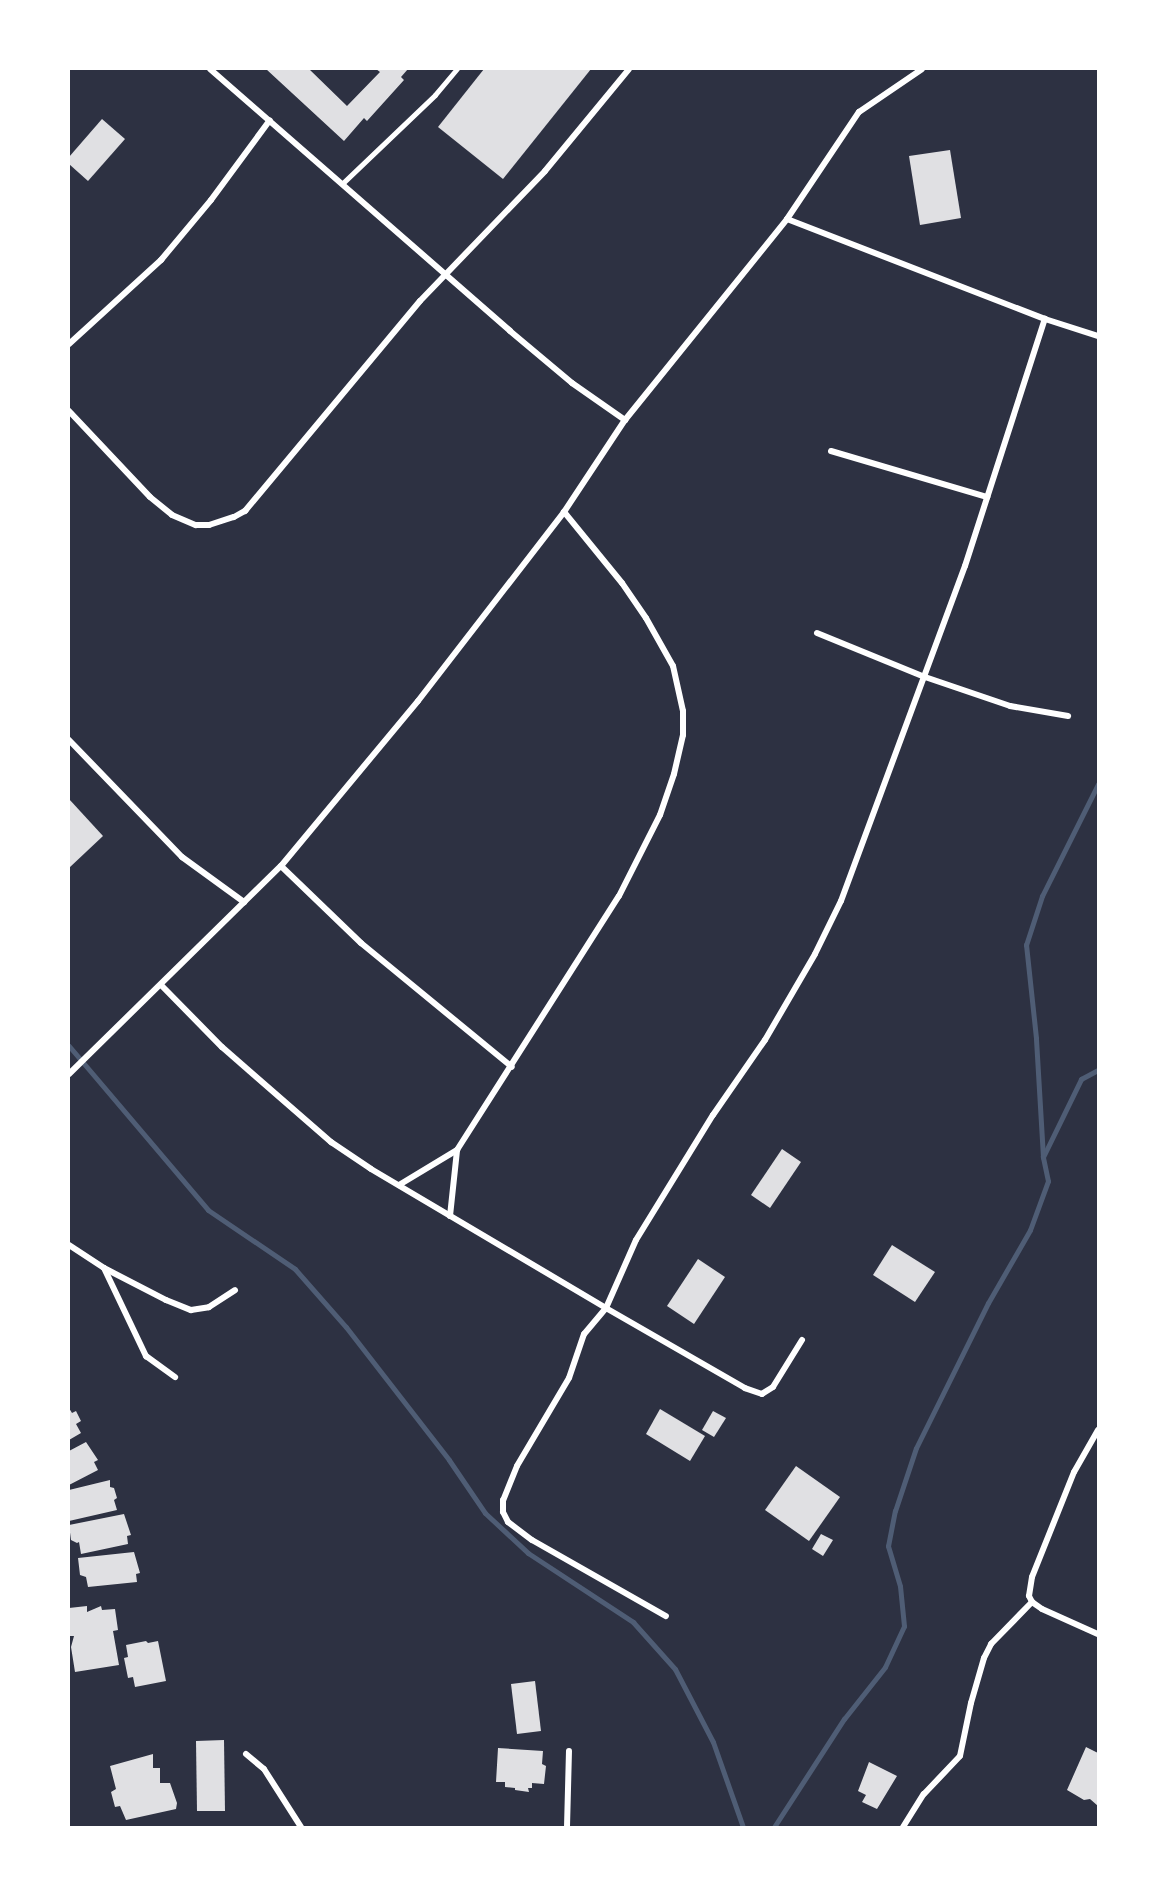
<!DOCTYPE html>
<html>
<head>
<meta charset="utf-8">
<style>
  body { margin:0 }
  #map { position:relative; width:1167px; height:1896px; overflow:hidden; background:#2d3142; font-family:"Playfair Display",serif }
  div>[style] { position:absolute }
  .stream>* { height:5px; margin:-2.5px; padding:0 2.5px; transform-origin:2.5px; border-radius:2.5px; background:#4f5d75 }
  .building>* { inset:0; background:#e0e0e3 }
  .service>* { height:4.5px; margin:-2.25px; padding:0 2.25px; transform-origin:2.25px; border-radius:2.25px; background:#fff }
  .minor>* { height:6px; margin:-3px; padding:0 3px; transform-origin:3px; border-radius:3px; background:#fff }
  span { translate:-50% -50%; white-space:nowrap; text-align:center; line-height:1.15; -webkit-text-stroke:5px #fff; paint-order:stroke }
  .frame { position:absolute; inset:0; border:70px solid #fff; pointer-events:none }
</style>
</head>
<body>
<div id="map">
  <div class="stream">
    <div style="left:69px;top:1046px;width:215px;rotate:49.7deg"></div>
    <div style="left:208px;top:1210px;width:105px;rotate:34.1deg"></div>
    <div style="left:295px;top:1269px;width:77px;rotate:48.7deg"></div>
    <div style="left:346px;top:1327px;width:168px;rotate:52.2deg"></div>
    <div style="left:449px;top:1460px;width:64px;rotate:55.8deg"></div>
    <div style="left:485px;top:1513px;width:59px;rotate:42.9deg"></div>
    <div style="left:528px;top:1553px;width:126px;rotate:33.3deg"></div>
    <div style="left:633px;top:1622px;width:63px;rotate:48.2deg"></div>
    <div style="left:675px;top:1669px;width:82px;rotate:62.5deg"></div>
    <div style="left:713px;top:1742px;width:90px;rotate:70.6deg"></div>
    <div style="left:1043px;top:1157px;width:87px;rotate:-64deg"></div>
    <div style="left:1081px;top:1079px;width:19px;rotate:-28deg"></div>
    <div style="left:774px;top:1827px;width:129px;rotate:-57.1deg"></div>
    <div style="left:844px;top:1719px;width:66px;rotate:-51.7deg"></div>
    <div style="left:885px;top:1667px;width:45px;rotate:-65.1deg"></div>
    <div style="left:904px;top:1626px;width:40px;rotate:-95.7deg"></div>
    <div style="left:900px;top:1586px;width:42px;rotate:-106.7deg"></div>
    <div style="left:888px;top:1546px;width:36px;rotate:-79deg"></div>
    <div style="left:895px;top:1511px;width:66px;rotate:-71.6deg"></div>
    <div style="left:916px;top:1448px;width:162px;rotate:-63.6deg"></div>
    <div style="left:988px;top:1303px;width:84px;rotate:-60.1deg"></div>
    <div style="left:1030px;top:1230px;width:52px;rotate:-69.8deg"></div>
    <div style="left:1048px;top:1181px;width:25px;rotate:-102deg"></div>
    <div style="left:1043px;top:1157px;width:119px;rotate:-93.4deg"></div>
    <div style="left:1036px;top:1038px;width:94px;rotate:-96.1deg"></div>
    <div style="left:1026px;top:945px;width:52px;rotate:-71.9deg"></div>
    <div style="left:1042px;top:896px;width:125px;rotate:-63.4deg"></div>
  </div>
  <div class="building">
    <div style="clip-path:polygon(266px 69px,309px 69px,347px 106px,380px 72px,376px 69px,408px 69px,401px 77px,404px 80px,367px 121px,364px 118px,344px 141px)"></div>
    <div style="clip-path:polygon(484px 69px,591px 69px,503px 179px,438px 127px)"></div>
    <div style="clip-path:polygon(102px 119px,125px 139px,88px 181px,69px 164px,69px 157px)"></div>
    <div style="clip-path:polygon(950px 150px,961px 218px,920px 225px,909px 156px)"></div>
    <div style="clip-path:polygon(69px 799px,103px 836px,69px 868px)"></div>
    <div style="clip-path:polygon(782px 1149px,801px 1162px,770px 1208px,751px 1195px)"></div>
    <div style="clip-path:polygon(892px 1245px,935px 1272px,915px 1302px,873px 1275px)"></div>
    <div style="clip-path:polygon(698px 1259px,725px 1277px,694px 1324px,667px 1306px)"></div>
    <div style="clip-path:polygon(69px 1408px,72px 1413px,76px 1411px,81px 1421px,76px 1424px,81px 1433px,69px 1440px)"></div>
    <div style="clip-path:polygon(660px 1409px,705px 1436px,690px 1461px,646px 1434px)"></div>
    <div style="clip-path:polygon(713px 1411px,726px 1418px,714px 1437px,702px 1430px)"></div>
    <div style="clip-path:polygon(86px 1442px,98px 1460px,94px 1462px,98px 1470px,69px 1485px,69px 1451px)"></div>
    <div style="clip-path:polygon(796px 1466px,840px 1497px,809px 1541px,765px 1510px)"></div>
    <div style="clip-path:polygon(110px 1480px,110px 1487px,114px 1488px,117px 1498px,114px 1500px,117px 1510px,69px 1521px,69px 1490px)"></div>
    <div style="clip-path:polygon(124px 1514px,131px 1535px,127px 1536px,128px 1544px,81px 1554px,79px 1542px,77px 1543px,71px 1540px,69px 1525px)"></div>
    <div style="clip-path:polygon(821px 1534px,833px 1540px,823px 1556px,812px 1549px)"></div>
    <div style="clip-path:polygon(134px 1552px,140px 1573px,136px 1574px,137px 1582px,88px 1587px,86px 1577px,80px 1575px,78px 1558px)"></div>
    <div style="clip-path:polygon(87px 1606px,87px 1612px,101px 1606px,102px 1610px,115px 1609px,118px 1630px,113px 1631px,119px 1665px,75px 1672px,71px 1647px,74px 1636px,69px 1636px,69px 1608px)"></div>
    <div style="clip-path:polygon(146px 1641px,148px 1643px,158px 1641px,166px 1681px,135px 1687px,133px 1677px,128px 1678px,124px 1658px,128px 1657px,126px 1645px)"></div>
    <div style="clip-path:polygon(535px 1681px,541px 1731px,517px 1734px,511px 1684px)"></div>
    <div style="clip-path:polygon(224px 1740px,225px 1811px,197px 1811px,196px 1741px)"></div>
    <div style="clip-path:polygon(1086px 1747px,1098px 1753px,1098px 1806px,1090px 1799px,1084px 1800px,1067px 1790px)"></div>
    <div style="clip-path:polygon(498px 1748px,543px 1751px,542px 1764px,546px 1766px,544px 1784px,532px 1783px,532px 1788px,528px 1788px,529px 1792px,515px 1790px,515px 1788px,505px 1787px,505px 1782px,496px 1782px)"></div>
    <div style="clip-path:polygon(153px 1754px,153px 1768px,160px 1768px,160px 1783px,170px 1783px,177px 1803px,176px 1809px,126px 1820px,120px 1806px,115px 1807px,111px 1792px,116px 1789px,110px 1766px)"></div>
    <div style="clip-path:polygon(869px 1762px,897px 1776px,877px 1809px,862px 1802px,866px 1795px,858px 1791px)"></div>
  </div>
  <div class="service">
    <div style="left:343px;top:183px;width:127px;rotate:-43.7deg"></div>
    <div style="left:435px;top:95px;width:34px;rotate:-50deg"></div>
  </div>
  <div class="minor">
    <div style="left:210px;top:69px;width:398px;rotate:41.1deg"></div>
    <div style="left:510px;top:331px;width:81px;rotate:40deg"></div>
    <div style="left:572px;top:383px;width:65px;rotate:34.9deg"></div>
    <div style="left:787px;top:219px;width:129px;rotate:-56.1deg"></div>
    <div style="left:859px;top:112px;width:76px;rotate:-34.3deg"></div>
    <div style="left:69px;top:344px;width:125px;rotate:-42.4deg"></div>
    <div style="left:161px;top:260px;width:78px;rotate:-50.2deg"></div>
    <div style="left:211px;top:200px;width:99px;rotate:-53.6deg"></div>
    <div style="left:69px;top:411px;width:118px;rotate:46.7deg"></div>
    <div style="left:150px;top:497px;width:28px;rotate:39deg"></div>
    <div style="left:172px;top:515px;width:26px;rotate:23deg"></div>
    <div style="left:196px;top:525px;width:13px"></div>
    <div style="left:209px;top:525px;width:26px;rotate:-18deg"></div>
    <div style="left:234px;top:517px;width:13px;rotate:-29deg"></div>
    <div style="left:245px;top:511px;width:273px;rotate:-50.2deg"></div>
    <div style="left:420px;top:301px;width:180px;rotate:-46.1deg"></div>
    <div style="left:545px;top:171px;width:132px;rotate:-50.5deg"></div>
    <div style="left:831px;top:451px;width:163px;rotate:16.4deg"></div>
    <div style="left:817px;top:633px;width:117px;rotate:22.2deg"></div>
    <div style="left:925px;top:677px;width:90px;rotate:18.8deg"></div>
    <div style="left:1010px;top:706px;width:59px;rotate:9.8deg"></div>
    <div style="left:69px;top:740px;width:163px;rotate:46deg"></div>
    <div style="left:182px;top:857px;width:77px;rotate:36deg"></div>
    <div style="left:281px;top:866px;width:111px;rotate:43.9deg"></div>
    <div style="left:361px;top:943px;width:195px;rotate:39.4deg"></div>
    <div style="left:161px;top:985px;width:87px;rotate:45.5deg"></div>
    <div style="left:222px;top:1047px;width:145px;rotate:41.1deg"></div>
    <div style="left:331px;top:1142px;width:48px;rotate:34deg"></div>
    <div style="left:371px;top:1169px;width:273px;rotate:30.6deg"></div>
    <div style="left:606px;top:1308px;width:34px;rotate:130deg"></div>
    <div style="left:584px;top:1334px;width:46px;rotate:108.8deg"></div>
    <div style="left:569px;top:1378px;width:102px;rotate:120.6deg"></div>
    <div style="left:517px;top:1466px;width:37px;rotate:112deg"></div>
    <div style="left:503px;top:1500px;width:12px;rotate:90deg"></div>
    <div style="left:503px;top:1512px;width:11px;rotate:63deg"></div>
    <div style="left:508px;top:1522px;width:30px;rotate:37deg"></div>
    <div style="left:532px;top:1540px;width:154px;rotate:29.6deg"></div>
    <div style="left:69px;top:1074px;width:297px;rotate:-44.5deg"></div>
    <div style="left:281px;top:866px;width:214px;rotate:-50.3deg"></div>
    <div style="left:418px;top:701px;width:239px;rotate:-52.3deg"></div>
    <div style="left:564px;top:512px;width:110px;rotate:-56.5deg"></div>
    <div style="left:625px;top:420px;width:258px;rotate:-51.1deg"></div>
    <div style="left:787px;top:219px;width:277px;rotate:21.2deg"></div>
    <div style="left:1045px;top:319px;width:56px;rotate:17.8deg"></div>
    <div style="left:399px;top:1185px;width:68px;rotate:-31.1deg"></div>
    <div style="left:457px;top:1150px;width:301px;rotate:-57.5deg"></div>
    <div style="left:619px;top:896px;width:91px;rotate:-63.2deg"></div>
    <div style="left:660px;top:815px;width:43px;rotate:-71.1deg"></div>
    <div style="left:674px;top:774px;width:40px;rotate:-77deg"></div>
    <div style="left:683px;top:735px;width:24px;rotate:-90deg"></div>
    <div style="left:683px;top:711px;width:46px;rotate:-102.5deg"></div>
    <div style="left:673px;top:666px;width:55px;rotate:-119.4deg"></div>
    <div style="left:646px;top:618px;width:42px;rotate:-124.4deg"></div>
    <div style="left:622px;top:583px;width:92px;rotate:-129.2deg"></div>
    <div style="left:450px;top:1216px;width:66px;rotate:-83.9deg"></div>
    <div style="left:69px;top:1245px;width:42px;rotate:33.3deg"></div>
    <div style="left:104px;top:1268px;width:98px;rotate:64.5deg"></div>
    <div style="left:146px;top:1356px;width:36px;rotate:36deg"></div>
    <div style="left:104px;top:1268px;width:70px;rotate:27.3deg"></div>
    <div style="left:166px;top:1300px;width:27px;rotate:22deg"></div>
    <div style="left:191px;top:1310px;width:18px;rotate:-9deg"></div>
    <div style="left:209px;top:1307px;width:31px;rotate:-33deg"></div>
    <div style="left:802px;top:1340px;width:55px;rotate:121.7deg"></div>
    <div style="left:773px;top:1387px;width:13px;rotate:148deg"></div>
    <div style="left:762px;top:1394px;width:18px;rotate:-161deg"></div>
    <div style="left:745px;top:1388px;width:160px;rotate:-150.1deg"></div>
    <div style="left:606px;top:1308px;width:74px;rotate:-66.2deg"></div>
    <div style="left:636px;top:1240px;width:147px;rotate:-58.4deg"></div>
    <div style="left:713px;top:1115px;width:91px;rotate:-55.3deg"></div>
    <div style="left:765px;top:1040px;width:99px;rotate:-59.8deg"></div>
    <div style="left:815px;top:954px;width:59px;rotate:-63.9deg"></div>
    <div style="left:841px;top:901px;width:357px;rotate:-69.7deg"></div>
    <div style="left:965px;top:566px;width:260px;rotate:-72.1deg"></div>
    <div style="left:1098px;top:1430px;width:48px;rotate:119.7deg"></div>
    <div style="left:1074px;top:1472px;width:113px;rotate:111.8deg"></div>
    <div style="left:1032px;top:1577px;width:19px;rotate:99deg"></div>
    <div style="left:1029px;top:1596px;width:7px;rotate:63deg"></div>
    <div style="left:1032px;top:1602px;width:12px;rotate:35deg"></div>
    <div style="left:1042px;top:1609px;width:61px;rotate:24.1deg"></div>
    <div style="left:246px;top:1754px;width:23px;rotate:40deg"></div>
    <div style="left:264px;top:1769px;width:69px;rotate:57.5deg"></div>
    <div style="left:567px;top:1827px;width:76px;rotate:-88.5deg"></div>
    <div style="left:903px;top:1827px;width:39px;rotate:-58deg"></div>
    <div style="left:924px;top:1794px;width:52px;rotate:-46.5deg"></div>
    <div style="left:960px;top:1756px;width:54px;rotate:-78.3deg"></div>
    <div style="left:971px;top:1703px;width:47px;rotate:-73.9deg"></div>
    <div style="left:984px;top:1658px;width:16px;rotate:-63deg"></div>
    <div style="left:991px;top:1644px;width:59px;rotate:-45.7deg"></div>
  </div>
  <div class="frame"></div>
</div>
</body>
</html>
